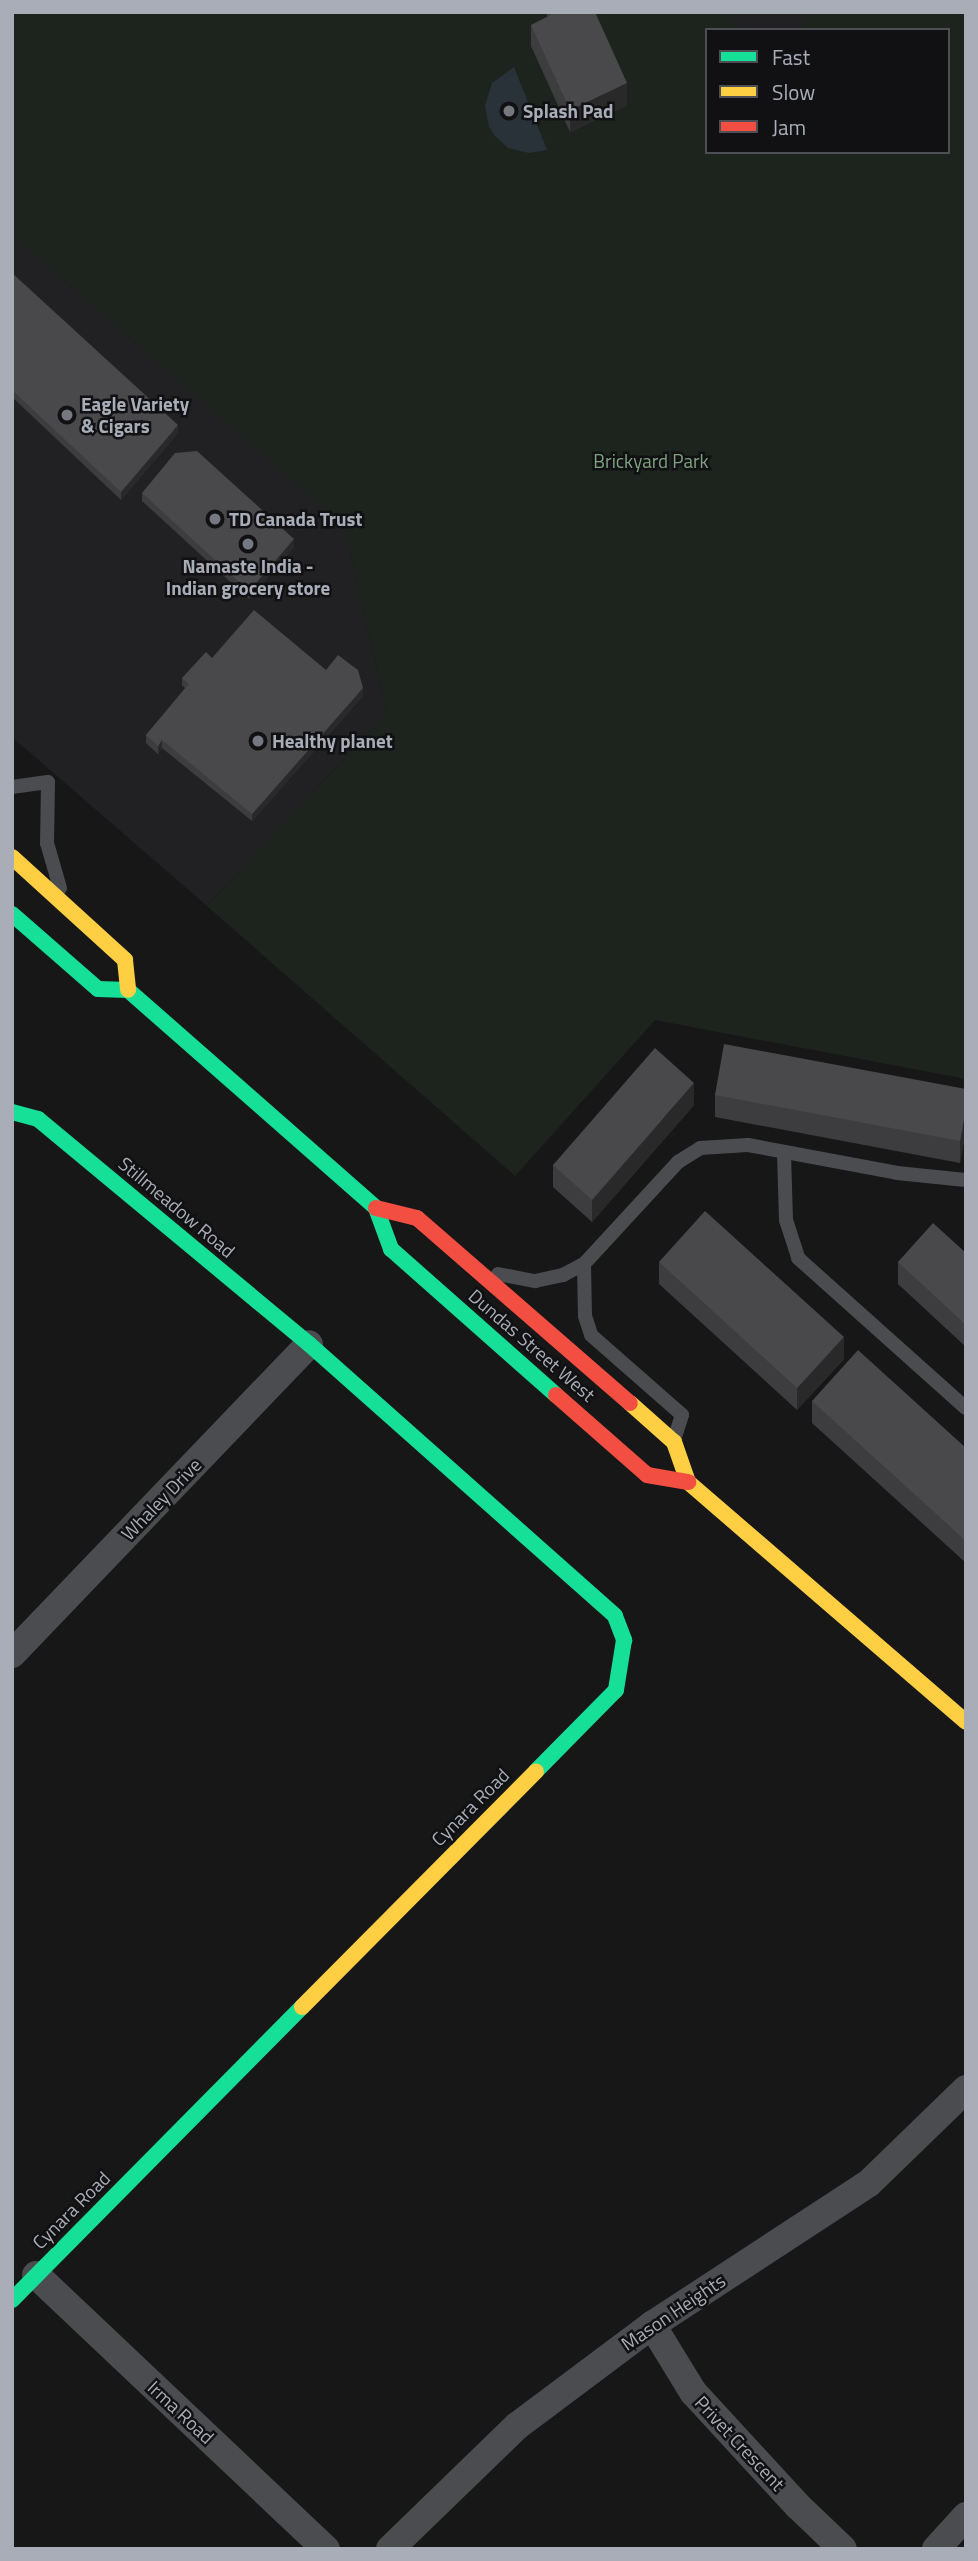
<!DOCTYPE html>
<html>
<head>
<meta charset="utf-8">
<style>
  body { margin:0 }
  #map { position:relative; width:978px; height:2561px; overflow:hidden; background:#171717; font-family:"Titillium Web",sans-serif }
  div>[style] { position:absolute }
  .built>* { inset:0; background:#212123 }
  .green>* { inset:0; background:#1d241e }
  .water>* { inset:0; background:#2a3239 }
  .lane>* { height:14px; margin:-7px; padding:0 7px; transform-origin:7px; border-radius:7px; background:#4b4c50 }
  .street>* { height:28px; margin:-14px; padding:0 14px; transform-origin:14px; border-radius:14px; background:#4b4c50 }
  .fast>* { height:16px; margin:-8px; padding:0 8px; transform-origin:8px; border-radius:8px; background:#16e098 }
  .slow>* { height:16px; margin:-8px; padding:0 8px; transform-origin:8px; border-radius:8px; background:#ffcf43 }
  .jam>* { height:16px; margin:-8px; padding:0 8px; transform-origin:8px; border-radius:8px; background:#f24e42 }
  .wall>* { inset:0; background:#3d3d3f }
  .shaded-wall>* { inset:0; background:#29292a }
  .building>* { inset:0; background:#49494c }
  .dots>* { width:19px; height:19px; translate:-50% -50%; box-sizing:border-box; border:4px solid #111113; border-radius:50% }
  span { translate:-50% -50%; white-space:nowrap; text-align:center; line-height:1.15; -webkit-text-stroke:5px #111113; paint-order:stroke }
  .poi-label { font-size:19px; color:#a8adb8; font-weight:700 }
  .left { translate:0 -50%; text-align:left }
  .park-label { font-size:19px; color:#7fa381 }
  .street-label { font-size:19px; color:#a8adb8 }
  .frame { position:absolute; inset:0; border:14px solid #a8adb8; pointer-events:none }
  .legend { position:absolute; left:705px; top:28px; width:245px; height:126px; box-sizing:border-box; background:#111113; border:2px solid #4d4f55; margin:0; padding:9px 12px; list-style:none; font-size:21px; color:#a8adb8 }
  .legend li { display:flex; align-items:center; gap:14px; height:35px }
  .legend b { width:35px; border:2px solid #4d4f55 }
</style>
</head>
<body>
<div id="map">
  <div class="built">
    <div style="clip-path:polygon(720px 12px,816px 12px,797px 30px,741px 30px)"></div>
    <div style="clip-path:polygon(12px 235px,344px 525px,387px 713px,207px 906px,12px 737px)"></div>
  </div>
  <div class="green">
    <div style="clip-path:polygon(12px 12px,722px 12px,742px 30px,707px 30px,707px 152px,948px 152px,948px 30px,797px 30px,816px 12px,966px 12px,966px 1079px,655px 1020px,515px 1176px,207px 906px,387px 713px,344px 526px,12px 235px)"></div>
  </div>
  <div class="water">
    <div style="clip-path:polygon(514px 67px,547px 150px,529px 153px,508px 148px,494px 135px,489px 126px,485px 106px,492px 83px)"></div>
  </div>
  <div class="lane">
    <div style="left:12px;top:787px;width:36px;rotate:-8deg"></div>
    <div style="left:48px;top:782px;width:61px;rotate:90.9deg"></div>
    <div style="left:47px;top:843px;width:47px;rotate:73.9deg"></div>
    <div style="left:784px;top:1153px;width:67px;rotate:88.3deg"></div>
    <div style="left:786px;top:1220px;width:40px;rotate:72deg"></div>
    <div style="left:798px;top:1258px;width:225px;rotate:41.8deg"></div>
    <div style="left:584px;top:1264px;width:52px;rotate:88.9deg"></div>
    <div style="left:585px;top:1316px;width:20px;rotate:72deg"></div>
    <div style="left:591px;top:1335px;width:121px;rotate:41.3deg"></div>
    <div style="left:682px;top:1415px;width:26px;rotate:108deg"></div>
    <div style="left:498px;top:1274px;width:38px;rotate:11deg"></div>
    <div style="left:535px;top:1281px;width:29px;rotate:-12deg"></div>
    <div style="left:563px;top:1275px;width:24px;rotate:-28deg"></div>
    <div style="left:584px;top:1264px;width:139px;rotate:-47.3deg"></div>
    <div style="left:678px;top:1162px;width:26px;rotate:-32deg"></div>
    <div style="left:700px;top:1148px;width:48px;rotate:-3.6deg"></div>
    <div style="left:748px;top:1145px;width:152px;rotate:10.6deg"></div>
    <div style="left:897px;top:1173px;width:69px;rotate:5.8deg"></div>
  </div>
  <div class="street">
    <div style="left:12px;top:1654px;width:429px;rotate:-46.2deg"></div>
    <div style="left:36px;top:2275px;width:399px;rotate:43.4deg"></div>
    <div style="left:652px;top:2325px;width:79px;rotate:58.5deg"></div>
    <div style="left:693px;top:2392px;width:155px;rotate:47.4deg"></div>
    <div style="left:798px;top:2506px;width:62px;rotate:43.7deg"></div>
    <div style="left:390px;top:2549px;width:177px;rotate:-44.1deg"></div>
    <div style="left:517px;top:2426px;width:169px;rotate:-36.8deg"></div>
    <div style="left:652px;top:2325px;width:259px;rotate:-33.2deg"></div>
    <div style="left:869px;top:2183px;width:135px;rotate:-44.1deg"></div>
    <div style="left:936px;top:2549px;width:45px;rotate:-47.7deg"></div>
  </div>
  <div class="fast">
    <div style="left:12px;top:914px;width:114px;rotate:41.1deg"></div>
    <div style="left:98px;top:989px;width:30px;rotate:2deg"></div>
    <div style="left:128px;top:990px;width:330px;rotate:41.3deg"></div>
    <div style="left:376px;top:1208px;width:44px;rotate:69.9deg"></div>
    <div style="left:391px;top:1249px;width:220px;rotate:41.5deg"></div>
    <div style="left:12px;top:1112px;width:27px;rotate:15deg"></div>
    <div style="left:38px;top:1119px;width:352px;rotate:39.7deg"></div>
    <div style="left:309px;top:1344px;width:409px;rotate:41.6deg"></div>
    <div style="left:615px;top:1616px;width:26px;rotate:69deg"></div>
    <div style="left:624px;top:1640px;width:51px;rotate:99.1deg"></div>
    <div style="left:616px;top:1690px;width:114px;rotate:134.6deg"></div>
    <div style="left:12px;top:2300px;width:412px;rotate:-45.3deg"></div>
  </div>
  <div class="slow">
    <div style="left:12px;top:857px;width:153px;rotate:42.3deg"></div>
    <div style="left:125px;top:960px;width:30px;rotate:84deg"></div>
    <div style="left:630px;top:1403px;width:59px;rotate:41.6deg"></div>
    <div style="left:674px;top:1442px;width:42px;rotate:70.7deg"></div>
    <div style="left:688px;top:1482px;width:367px;rotate:40.8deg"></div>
    <div style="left:302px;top:2007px;width:332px;rotate:-45.2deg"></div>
  </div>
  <div class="jam">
    <div style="left:376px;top:1208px;width:42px;rotate:13.7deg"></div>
    <div style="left:417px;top:1218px;width:282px;rotate:41deg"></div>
    <div style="left:556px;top:1395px;width:121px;rotate:41.3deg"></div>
    <div style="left:647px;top:1475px;width:42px;rotate:9.7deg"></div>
  </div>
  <div class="wall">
    <div style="clip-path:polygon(547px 12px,595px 12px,627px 105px,570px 132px,531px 46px,531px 25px,547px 17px)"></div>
    <div style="clip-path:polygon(12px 273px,178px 433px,121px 500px,12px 397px)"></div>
    <div style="clip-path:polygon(142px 493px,294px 547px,249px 599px,142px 501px)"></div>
    <div style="clip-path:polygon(212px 658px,363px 696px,252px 821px,162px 748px,158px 754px,146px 743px,146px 735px,185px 688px,182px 685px,182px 678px)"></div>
    <div style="clip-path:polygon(966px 1089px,966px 1130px,960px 1163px,715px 1117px,715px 1095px)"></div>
    <div style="clip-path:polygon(694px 1105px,592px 1222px,553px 1187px,553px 1165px)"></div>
    <div style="clip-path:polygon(966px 1253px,966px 1347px,898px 1284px,898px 1262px)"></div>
    <div style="clip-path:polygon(659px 1262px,844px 1359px,797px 1410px,659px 1284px)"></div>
    <div style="clip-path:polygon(812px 1401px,966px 1448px,966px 1563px,812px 1423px)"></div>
  </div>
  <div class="shaded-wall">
    <div style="clip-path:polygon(627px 83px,627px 105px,570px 132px,570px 110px)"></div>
    <div style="clip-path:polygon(178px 425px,178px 433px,121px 500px,121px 492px)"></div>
    <div style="clip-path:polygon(294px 539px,294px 547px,249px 599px,249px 591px)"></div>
    <div style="clip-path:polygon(363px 688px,363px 696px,252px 821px,252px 814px)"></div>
    <div style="clip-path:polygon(162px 740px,162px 748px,158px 754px,158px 746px)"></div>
    <div style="clip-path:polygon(694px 1083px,694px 1105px,592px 1222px,592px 1200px)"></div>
    <div style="clip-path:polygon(966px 1108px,966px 1130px,960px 1163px,960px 1141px)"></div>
    <div style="clip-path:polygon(844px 1337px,844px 1359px,797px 1410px,797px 1388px)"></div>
  </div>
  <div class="building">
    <div style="clip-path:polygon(550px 12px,595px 12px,627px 83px,570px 110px,531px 25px,551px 15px)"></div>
    <div style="clip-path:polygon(12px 273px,178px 425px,121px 492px,12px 390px)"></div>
    <div style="clip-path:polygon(197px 451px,294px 539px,249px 591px,142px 493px,175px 453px)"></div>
    <div style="clip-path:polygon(254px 610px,326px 670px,338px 655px,358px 670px,363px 688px,252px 814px,162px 740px,158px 746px,146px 735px,189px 684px,182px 678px,206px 652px,212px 658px)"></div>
    <div style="clip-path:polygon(724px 1044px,966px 1089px,966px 1108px,960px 1141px,715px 1095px)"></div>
    <div style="clip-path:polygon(655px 1048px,694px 1083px,592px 1200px,553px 1165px)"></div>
    <div style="clip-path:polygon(705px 1211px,844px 1337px,797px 1388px,659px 1262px)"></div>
    <div style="clip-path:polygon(933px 1223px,966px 1253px,966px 1325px,898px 1262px)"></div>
    <div style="clip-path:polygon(858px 1350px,966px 1448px,966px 1541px,812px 1401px)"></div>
  </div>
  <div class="dots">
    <div style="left:509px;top:111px;background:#757880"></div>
    <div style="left:67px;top:415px;background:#757880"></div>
    <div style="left:215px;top:519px;background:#757880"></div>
    <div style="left:248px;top:544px;background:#757880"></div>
    <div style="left:258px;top:741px;background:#757880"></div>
  </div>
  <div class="poi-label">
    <span class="left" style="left:523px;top:111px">Splash Pad</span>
    <span class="left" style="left:81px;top:415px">Eagle Variety<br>&amp; Cigars</span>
    <span class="left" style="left:229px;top:519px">TD Canada Trust</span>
    <span style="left:248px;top:577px">Namaste India -<br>Indian grocery store</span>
    <span class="left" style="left:272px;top:741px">Healthy planet</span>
  </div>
  <div class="park-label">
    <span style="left:651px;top:461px">Brickyard Park</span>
  </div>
  <div class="street-label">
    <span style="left:177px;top:1207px;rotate:40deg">Stillmeadow Road</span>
    <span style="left:532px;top:1345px;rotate:41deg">Dundas Street West</span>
    <span style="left:161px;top:1499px;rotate:-46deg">Whaley Drive</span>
    <span style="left:470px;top:1807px;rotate:-45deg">Cynara Road</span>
    <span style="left:71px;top:2210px;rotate:-45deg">Cynara Road</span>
    <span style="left:673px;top:2312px;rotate:-34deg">Mason Heights</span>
    <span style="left:181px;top:2412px;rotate:43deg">Irma Road</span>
    <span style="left:740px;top:2443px;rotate:47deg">Privet Crescent</span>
  </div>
  <div class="frame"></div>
  <ul class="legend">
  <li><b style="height:9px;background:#16e098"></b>Fast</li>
  <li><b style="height:9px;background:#ffcf43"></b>Slow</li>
  <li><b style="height:9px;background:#f24e42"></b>Jam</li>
  </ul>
</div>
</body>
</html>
